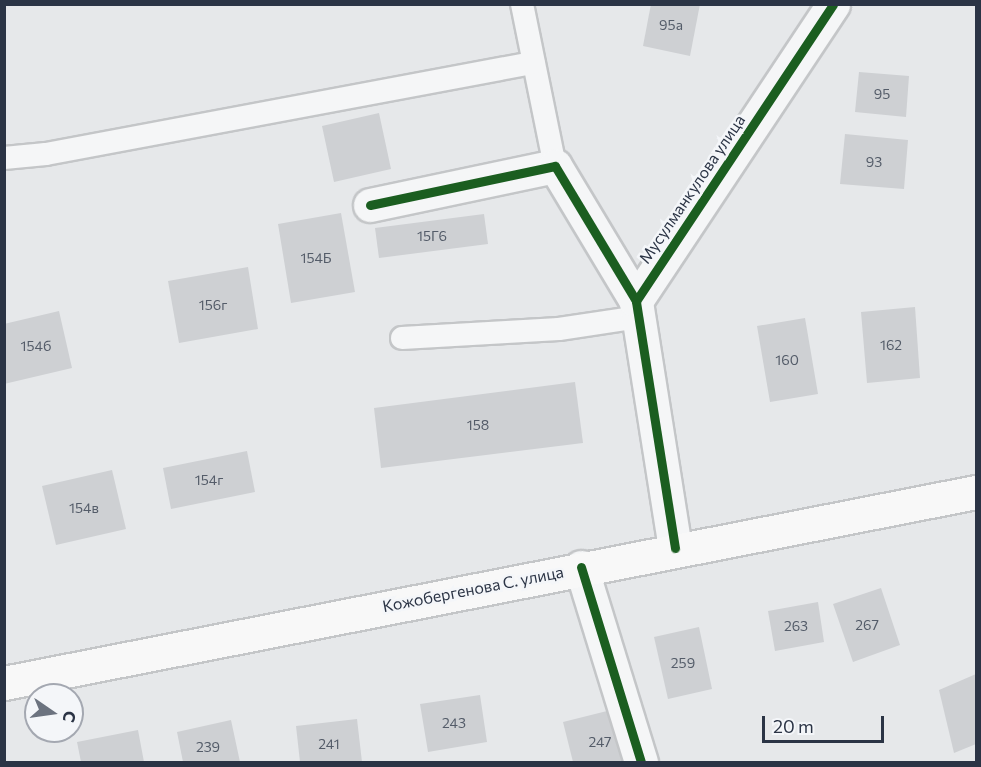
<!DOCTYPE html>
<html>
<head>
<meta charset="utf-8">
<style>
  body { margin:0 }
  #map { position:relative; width:981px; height:767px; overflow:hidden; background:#e6e8ea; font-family:Commissioner,sans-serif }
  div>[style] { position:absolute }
  .building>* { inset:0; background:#ced0d3 }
  .roads { filter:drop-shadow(2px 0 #c4c6c8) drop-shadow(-2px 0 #c4c6c8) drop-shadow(0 2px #c4c6c8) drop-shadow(0 -2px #c4c6c8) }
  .lane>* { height:22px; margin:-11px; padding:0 11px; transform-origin:11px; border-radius:11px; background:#f5f6f7 }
  .street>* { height:33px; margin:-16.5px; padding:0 16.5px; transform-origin:16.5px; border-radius:16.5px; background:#f5f6f7 }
  .secondary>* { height:33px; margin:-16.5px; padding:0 16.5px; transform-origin:16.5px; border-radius:16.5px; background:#f8f8f8 }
  .cycleway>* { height:9px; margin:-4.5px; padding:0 4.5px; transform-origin:4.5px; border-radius:4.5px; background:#1b5e20 }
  span { translate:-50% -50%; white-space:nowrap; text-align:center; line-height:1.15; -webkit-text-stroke:5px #f4f6f9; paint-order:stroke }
  .number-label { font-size:14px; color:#545c69 }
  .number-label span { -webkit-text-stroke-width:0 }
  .street-label { font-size:16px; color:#2b3445 }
  .frame { position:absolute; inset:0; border:6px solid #2b3445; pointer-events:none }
  .north { position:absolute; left:24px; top:683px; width:60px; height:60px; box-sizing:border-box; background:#f4f6f9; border:2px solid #a4a8b1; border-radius:50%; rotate:103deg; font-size:16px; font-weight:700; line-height:24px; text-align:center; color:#2b3445 }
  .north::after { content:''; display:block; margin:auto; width:21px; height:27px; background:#6c737f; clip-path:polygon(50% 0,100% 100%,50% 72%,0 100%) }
  .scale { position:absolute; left:762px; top:716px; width:122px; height:27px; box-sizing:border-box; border:3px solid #2b3445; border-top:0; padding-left:8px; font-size:18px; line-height:21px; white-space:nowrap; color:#2b3445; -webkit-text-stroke:4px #f4f6f9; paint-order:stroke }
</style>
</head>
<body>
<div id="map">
  <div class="building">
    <div style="clip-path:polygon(651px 4px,700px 4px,690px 56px,643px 46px)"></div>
    <div style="clip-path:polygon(859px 72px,909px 76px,906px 117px,855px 112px)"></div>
    <div style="clip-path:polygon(379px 113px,391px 169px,334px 182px,322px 126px)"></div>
    <div style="clip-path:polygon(845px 134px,908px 140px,904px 189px,840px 184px)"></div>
    <div style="clip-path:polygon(341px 213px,355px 292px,291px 303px,278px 224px)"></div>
    <div style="clip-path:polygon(484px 214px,488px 244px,379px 258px,375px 228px)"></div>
    <div style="clip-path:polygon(248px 267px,258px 329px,179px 343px,168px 281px)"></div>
    <div style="clip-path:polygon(915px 307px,920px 378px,867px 383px,861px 312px)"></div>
    <div style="clip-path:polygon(59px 311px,72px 368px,4px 384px,4px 324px)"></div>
    <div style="clip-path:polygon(805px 318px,818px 394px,770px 402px,757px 326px)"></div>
    <div style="clip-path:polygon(575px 382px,583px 443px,381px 468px,374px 408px)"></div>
    <div style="clip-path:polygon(247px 451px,255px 492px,171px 509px,163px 468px)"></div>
    <div style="clip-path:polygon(112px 470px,126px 529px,56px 545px,42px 486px)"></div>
    <div style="clip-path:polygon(881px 588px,900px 645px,853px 662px,833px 604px)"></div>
    <div style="clip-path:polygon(818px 602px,824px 642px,775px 651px,768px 611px)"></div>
    <div style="clip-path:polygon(699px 627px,712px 689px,668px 699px,654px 637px)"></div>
    <div style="clip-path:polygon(976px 674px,976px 744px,954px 753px,939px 690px)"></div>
    <div style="clip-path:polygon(480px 695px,487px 742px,428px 752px,420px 704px)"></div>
    <div style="clip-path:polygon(623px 707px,637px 762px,573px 762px,563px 722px)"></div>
    <div style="clip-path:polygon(357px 719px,362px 762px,300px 762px,296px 726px)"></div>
    <div style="clip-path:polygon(231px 720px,240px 762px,183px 762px,177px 732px)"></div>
    <div style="clip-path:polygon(138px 730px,144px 762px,81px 762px,77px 742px)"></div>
  </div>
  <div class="roads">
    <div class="lane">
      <div style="left:522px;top:4px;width:165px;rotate:78.5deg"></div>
      <div style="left:4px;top:158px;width:42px;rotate:-5.4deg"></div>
      <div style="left:46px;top:154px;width:496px;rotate:-10.6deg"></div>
      <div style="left:402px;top:338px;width:157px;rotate:-3.3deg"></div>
      <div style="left:559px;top:329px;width:80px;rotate:-8.6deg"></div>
    </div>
    <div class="street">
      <div style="left:370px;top:205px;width:189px;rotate:-11.9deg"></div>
      <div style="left:555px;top:166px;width:157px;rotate:59deg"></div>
      <div style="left:675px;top:548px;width:250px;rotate:-99deg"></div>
      <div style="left:636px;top:301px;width:356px;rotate:-56.4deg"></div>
      <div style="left:581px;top:567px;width:204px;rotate:72.9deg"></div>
    </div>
    <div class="secondary">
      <div style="left:4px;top:683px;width:991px;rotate:-11.12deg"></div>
    </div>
  </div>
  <div class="cycleway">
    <div style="left:370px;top:205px;width:189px;rotate:-11.9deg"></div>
    <div style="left:555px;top:166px;width:157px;rotate:59deg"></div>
    <div style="left:675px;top:548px;width:250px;rotate:-99deg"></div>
    <div style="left:636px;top:301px;width:356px;rotate:-56.4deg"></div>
    <div style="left:581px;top:567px;width:204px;rotate:72.9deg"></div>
  </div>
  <div class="number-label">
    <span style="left:671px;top:25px">95а</span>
    <span style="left:882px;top:94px">95</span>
    <span style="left:874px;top:162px">93</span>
    <span style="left:432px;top:236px">15Г6</span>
    <span style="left:316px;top:258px">154Б</span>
    <span style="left:213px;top:305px">156г</span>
    <span style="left:891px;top:345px">162</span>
    <span style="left:36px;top:346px">154б</span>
    <span style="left:787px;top:360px">160</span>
    <span style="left:478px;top:425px">158</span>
    <span style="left:209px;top:480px">154г</span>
    <span style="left:84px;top:508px">154в</span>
    <span style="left:867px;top:625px">267</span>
    <span style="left:796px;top:626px">263</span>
    <span style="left:683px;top:663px">259</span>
    <span style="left:454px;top:723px">243</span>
    <span style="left:600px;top:742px">247</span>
    <span style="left:329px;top:744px">241</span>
    <span style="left:208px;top:747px">239</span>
  </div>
  <div class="street-label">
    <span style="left:692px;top:189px;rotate:-56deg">Мусулманкулова улица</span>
    <span style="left:473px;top:589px;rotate:-11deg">Кожобергенова С. улица</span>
  </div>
  <div class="frame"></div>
  <div class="north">С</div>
  <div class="scale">20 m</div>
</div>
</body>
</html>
